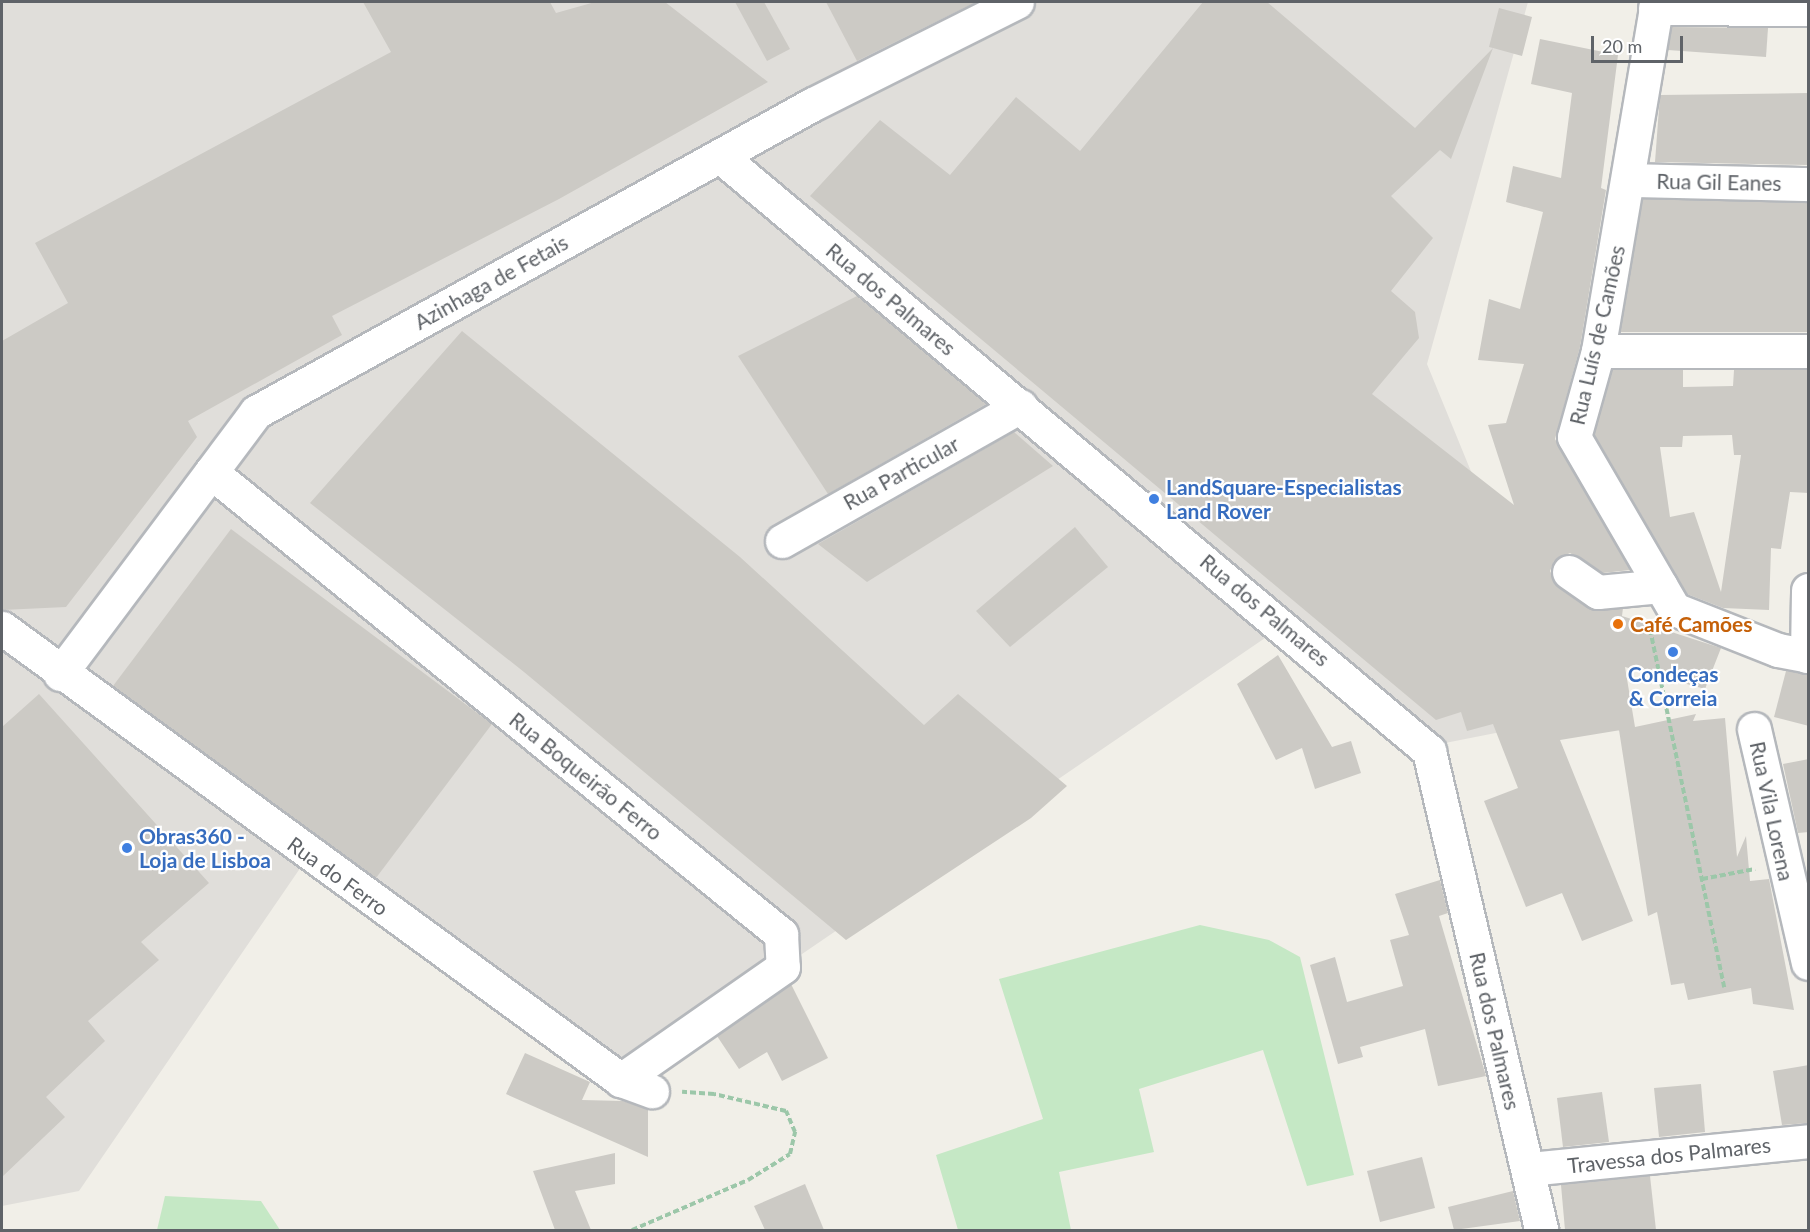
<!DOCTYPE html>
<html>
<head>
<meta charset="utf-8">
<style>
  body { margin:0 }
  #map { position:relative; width:1810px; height:1232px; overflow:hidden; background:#f1efe8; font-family:Lato,sans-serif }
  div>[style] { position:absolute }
  .industrial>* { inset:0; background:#e0deda }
  .green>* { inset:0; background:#c5e8c5 }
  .building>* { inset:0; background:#cccac5 }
  .path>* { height:4px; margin-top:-2px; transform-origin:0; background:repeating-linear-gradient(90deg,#9cc7a9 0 6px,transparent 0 9px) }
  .roads { filter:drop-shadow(2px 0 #b5b8bc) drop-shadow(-2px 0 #b5b8bc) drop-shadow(0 2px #b5b8bc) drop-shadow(0 -2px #b5b8bc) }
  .minor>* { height:33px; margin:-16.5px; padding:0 16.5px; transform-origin:16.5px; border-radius:16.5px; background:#fff }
  .dots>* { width:16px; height:16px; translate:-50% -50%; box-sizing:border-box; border:3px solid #fff; border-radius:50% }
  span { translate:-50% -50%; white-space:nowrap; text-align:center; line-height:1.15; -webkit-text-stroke:4.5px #fff; paint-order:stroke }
  .street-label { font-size:21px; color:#5f6368 }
  .shop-label { font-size:21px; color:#366cbe; font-weight:700 }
  .left { translate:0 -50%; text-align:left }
  .food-label { font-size:21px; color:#c56008; font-weight:700 }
  .frame { position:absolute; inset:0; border:3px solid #5f6368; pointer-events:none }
  .scale { position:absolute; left:1591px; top:36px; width:92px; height:27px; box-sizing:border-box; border:3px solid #5f6368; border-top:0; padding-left:8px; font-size:18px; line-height:21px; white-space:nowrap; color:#5f6368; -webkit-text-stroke:4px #fff; paint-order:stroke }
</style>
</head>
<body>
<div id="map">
  <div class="industrial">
    <div style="clip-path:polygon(2px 2px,1528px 2px,1427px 364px,1572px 718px,1445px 743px,1284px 625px,783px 967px,597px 1075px,316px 845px,79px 1191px,2px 1206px)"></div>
  </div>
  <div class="green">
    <div style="clip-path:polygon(1200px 925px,1269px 940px,1300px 957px,1354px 1175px,1307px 1186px,1263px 1050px,1139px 1089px,1154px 1152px,1059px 1172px,1071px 1230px,958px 1230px,936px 1155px,1043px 1119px,999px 979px)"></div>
    <div style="clip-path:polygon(165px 1196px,261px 1201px,280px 1230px,157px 1230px)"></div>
  </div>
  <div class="building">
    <div style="clip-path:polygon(363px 2px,550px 2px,556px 13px,595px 2px,665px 2px,768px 82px,559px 199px,332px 316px,342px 335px,188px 421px,197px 437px,66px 607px,2px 610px,2px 341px,68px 303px,35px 243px,391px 52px)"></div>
    <div style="clip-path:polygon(735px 2px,764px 2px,790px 49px,767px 61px)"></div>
    <div style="clip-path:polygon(826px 2px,976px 2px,857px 61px)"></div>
    <div style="clip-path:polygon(1203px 2px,1267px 2px,1415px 128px,1493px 48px,1489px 47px,1499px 8px,1532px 17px,1522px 56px,1493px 48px,1451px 159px,1440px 150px,1391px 196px,1433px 238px,1391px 291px,1415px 312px,1419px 338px,1372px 394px,1514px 505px,1488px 425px,1506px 423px,1524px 364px,1478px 360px,1489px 299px,1520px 309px,1543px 212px,1506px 202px,1513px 166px,1561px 178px,1572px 93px,1531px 84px,1540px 39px,1618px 55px,1601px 188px,1606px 190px,1580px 347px,1555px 439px,1630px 570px,1603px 573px,1570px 553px,1554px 561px,1550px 571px,1558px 587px,1587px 607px,1623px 608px,1622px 616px,1721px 648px,1705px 689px,1625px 667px,1635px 727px,1696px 714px,1693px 721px,1725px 718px,1737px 857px,1746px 836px,1750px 881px,1769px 879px,1794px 1010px,1753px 1004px,1751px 988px,1688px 1000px,1684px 983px,1671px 985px,1657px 912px,1648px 916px,1619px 730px,1627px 729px,1560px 740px,1633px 921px,1582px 941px,1562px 893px,1526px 907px,1484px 801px,1518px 788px,1493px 724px,1467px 731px,1461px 712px,1436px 720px,810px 196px,880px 120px,950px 175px,1016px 97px,1080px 151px)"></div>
    <div style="clip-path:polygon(1672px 27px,1768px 28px,1766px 57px,1668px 50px)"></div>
    <div style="clip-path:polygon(1809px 93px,1809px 165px,1655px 162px,1660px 95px)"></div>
    <div style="clip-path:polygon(1643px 199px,1809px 203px,1809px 332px,1620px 332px)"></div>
    <div style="clip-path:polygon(857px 296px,986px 404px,828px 494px,738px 356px)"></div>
    <div style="clip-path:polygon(462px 331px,740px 557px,924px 725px,958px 694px,1067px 786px,1031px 818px,846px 940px,524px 672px,310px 503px)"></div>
    <div style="clip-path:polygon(evenodd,1612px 370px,1683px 370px,1683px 387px,1733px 386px,1734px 370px,1809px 370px,1809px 493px,1790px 492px,1781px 549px,1771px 548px,1769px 610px,1723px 608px,1687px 594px,1594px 434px,1612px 370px,1732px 435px,1734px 455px,1741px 455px,1721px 592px,1694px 512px,1670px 517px,1660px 447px,1682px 447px,1683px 436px,1732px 435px)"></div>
    <div style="clip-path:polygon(1014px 432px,1053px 466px,867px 582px,818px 544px)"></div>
    <div style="clip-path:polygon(1075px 527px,1108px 567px,1010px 647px,976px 611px)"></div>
    <div style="clip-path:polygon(231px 529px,492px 724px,376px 878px,113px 686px)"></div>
    <div style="clip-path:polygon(1278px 655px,1332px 747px,1351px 741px,1361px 773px,1315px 789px,1302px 748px,1276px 760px,1237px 684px)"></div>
    <div style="clip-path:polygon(1786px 671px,1809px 674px,1809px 726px,1774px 717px)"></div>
    <div style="clip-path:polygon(39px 694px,209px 883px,141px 942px,159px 960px,88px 1021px,105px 1041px,46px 1097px,65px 1117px,2px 1177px,2px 727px)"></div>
    <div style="clip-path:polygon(1809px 759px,1809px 832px,1798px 833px,1783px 764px)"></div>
    <div style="clip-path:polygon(1440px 880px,1448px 913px,1439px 916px,1486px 1076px,1438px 1086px,1425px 1029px,1360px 1047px,1363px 1057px,1338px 1064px,1310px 965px,1335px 957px,1347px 1002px,1403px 986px,1390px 940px,1409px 935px,1395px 894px)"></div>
    <div style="clip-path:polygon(791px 984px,828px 1058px,782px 1081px,767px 1052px,739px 1069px,717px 1036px)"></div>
    <div style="clip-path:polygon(525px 1053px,590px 1082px,582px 1100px,623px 1101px,648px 1109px,648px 1157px,506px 1094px)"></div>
    <div style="clip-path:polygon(1809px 1065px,1809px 1123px,1782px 1125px,1773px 1071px)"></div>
    <div style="clip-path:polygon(1701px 1084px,1705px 1132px,1659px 1137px,1654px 1088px)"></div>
    <div style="clip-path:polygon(1602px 1092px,1609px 1142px,1563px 1147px,1557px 1098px)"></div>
    <div style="clip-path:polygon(615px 1153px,615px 1184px,575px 1191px,591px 1230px,555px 1230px,533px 1171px)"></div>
    <div style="clip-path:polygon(1422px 1157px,1435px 1208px,1380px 1222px,1367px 1171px)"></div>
    <div style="clip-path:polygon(1650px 1176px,1656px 1230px,1565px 1230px,1561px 1185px)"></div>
    <div style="clip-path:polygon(805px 1184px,824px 1230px,765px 1230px,754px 1206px)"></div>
    <div style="clip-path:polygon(1513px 1191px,1520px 1221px,1454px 1230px,1448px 1207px)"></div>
  </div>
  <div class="path">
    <div style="left:1650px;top:629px;width:366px;rotate:78.3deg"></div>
    <div style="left:1702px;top:879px;width:54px;rotate:-10.7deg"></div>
    <div style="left:632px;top:1230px;width:126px;rotate:-23.3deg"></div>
    <div style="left:748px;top:1180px;width:49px;rotate:-31.8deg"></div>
    <div style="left:790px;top:1154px;width:23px;rotate:-77deg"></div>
    <div style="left:795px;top:1132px;width:23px;rotate:-113deg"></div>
    <div style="left:786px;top:1111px;width:74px;rotate:-166.7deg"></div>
    <div style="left:714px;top:1094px;width:32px;rotate:-176deg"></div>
  </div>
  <div class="roads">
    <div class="minor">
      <div style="left:1657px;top:2px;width:354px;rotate:99.6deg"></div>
      <div style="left:1598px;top:351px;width:89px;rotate:105.6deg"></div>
      <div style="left:1574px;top:437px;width:199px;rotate:59.8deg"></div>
      <div style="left:1674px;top:609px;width:112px;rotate:21.5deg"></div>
      <div style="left:1778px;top:650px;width:31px;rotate:11deg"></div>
      <div style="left:1655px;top:8px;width:153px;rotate:0.4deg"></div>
      <div style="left:720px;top:156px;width:926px;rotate:40deg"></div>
      <div style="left:1429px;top:751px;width:492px;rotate:76.8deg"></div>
      <div style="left:1630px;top:180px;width:178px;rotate:1.3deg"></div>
      <div style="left:1598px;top:351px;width:210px"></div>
      <div style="left:211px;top:472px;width:734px;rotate:39.03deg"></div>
      <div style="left:781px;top:934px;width:33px;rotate:87deg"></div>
      <div style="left:783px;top:967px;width:198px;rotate:145.1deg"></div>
      <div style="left:782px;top:541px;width:274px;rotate:-29.5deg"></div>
      <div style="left:1569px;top:572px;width:35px;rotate:35deg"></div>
      <div style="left:1598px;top:592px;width:63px;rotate:-5.4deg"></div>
      <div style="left:2px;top:628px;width:766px;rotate:36.14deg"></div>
      <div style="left:621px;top:1080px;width:33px;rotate:20deg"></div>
      <div style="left:1807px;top:656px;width:66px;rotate:-89.1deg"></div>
      <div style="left:60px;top:674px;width:327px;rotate:-53.2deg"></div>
      <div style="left:256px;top:412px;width:636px;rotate:-28.94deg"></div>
      <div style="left:813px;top:104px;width:228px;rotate:-26.6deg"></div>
      <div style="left:1754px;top:729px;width:240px;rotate:77deg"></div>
      <div style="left:1529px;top:1169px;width:280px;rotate:-5.7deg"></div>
    </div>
  </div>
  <div class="dots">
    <div style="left:1154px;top:499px;background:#3f7fe0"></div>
    <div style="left:1618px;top:624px;background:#e8710a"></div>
    <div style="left:1673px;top:652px;background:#3f7fe0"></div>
    <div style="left:127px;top:848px;background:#3f7fe0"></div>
  </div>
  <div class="street-label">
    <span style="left:1719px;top:182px;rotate:1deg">Rua Gil Eanes</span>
    <span style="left:491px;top:282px;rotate:-29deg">Azinhaga de Fetais</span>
    <span style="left:891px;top:299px;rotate:40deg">Rua dos Palmares</span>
    <span style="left:1597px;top:335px;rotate:-77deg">Rua Luís de Camões</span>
    <span style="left:901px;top:473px;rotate:-29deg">Rua Particular</span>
    <span style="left:1265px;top:610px;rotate:40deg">Rua dos Palmares</span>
    <span style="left:586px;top:776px;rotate:39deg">Rua Boqueirão Ferro</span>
    <span style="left:1772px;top:811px;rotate:78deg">Rua Vila Lorena</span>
    <span style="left:338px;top:876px;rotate:36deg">Rua do Ferro</span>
    <span style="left:1495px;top:1031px;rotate:77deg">Rua dos Palmares</span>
    <span style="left:1669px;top:1155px;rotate:-6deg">Travessa dos Palmares</span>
  </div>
  <div class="shop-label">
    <span class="left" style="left:1166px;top:499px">LandSquare-Especialistas<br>Land Rover</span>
    <span style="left:1673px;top:686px">Condeças<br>&amp; Correia</span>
    <span class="left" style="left:139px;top:848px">Obras360 -<br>Loja de Lisboa</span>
  </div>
  <div class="food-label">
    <span class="left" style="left:1630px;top:624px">Café Camões</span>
  </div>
  <div class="frame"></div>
  <div class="scale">20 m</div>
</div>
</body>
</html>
